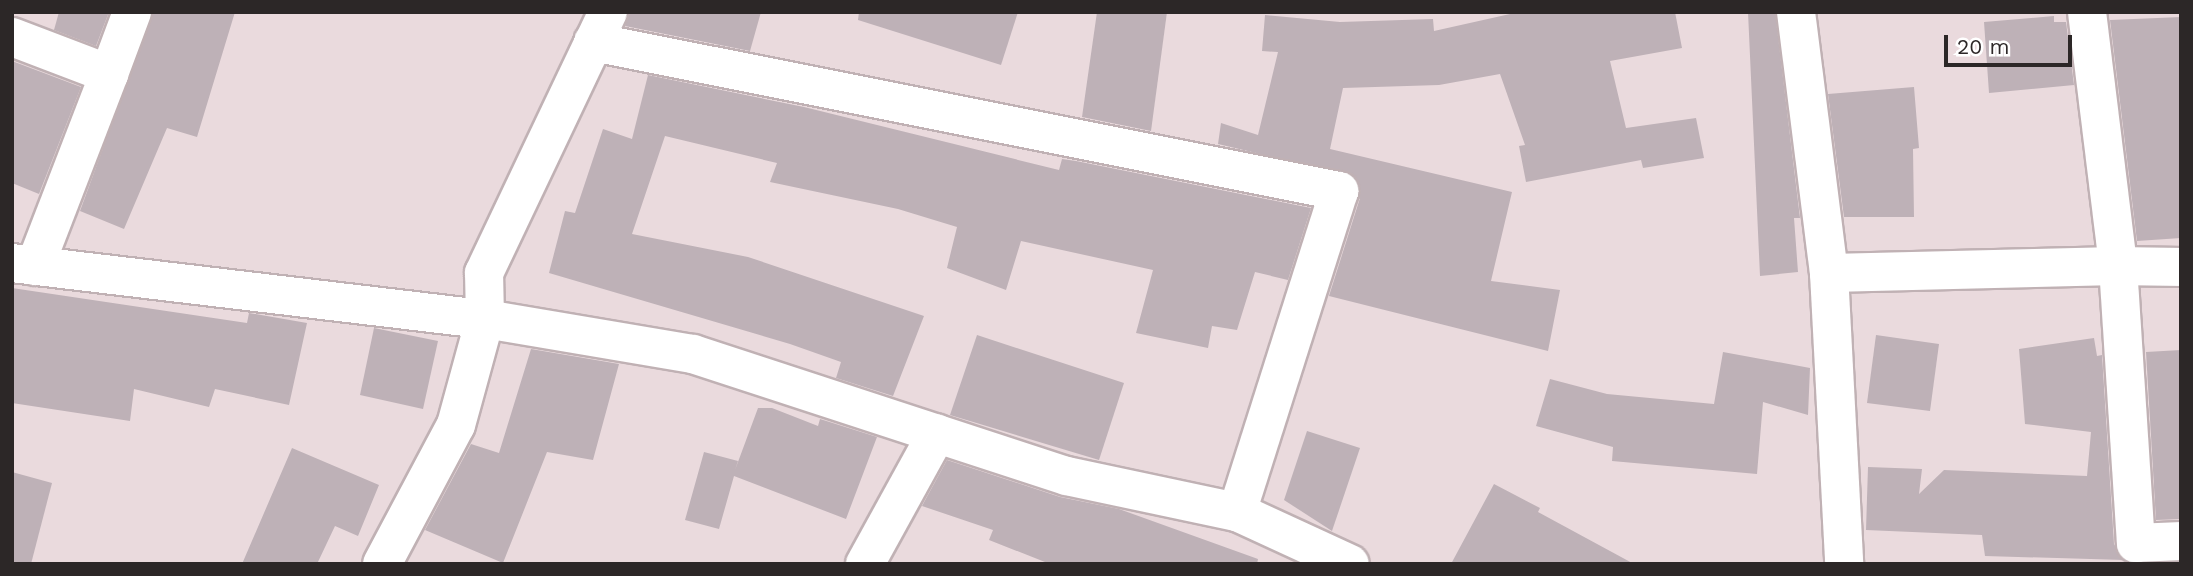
<!DOCTYPE html>
<html>
<head>
<meta charset="utf-8">
<style>
  body { margin:0 }
  #map { position:relative; width:2193px; height:576px; overflow:hidden; background:#eadadd; font-family:"Work Sans",sans-serif }
  div>[style] { position:absolute }
  .building>* { inset:0; background:#beb1b7 }
  .roads { filter:drop-shadow(2px 0 #c0b1b4) drop-shadow(-2px 0 #c0b1b4) drop-shadow(0 2px #c0b1b4) drop-shadow(0 -2px #c0b1b4) }
  .minor>* { height:38px; margin:-19px; padding:0 19px; transform-origin:19px; border-radius:19px; background:#fff }
  span { translate:-50% -50%; white-space:nowrap; text-align:center; line-height:1.15; -webkit-text-stroke:7px #fff; paint-order:stroke }
  .frame { position:absolute; inset:0; border:14px solid #2c2727; pointer-events:none }
  .scale { position:absolute; left:1944px; top:35px; width:128px; height:32px; box-sizing:border-box; border:4px solid #2c2727; border-top:0; padding-left:9px; font-size:21px; line-height:24px; white-space:nowrap; color:#2c2727; -webkit-text-stroke:5px #fff; paint-order:stroke }
</style>
</head>
<body>
<div id="map">
  <div class="building">
    <div style="clip-path:polygon(59px 12px,109px 12px,96px 46px,54px 30px)"></div>
    <div style="clip-path:polygon(153px 12px,235px 12px,197px 137px,167px 128px,124px 229px,80px 211px)"></div>
    <div style="clip-path:polygon(630px 12px,761px 12px,750px 51px,625px 26px)"></div>
    <div style="clip-path:polygon(859px 12px,1018px 12px,1001px 65px,858px 20px)"></div>
    <div style="clip-path:polygon(1097px 12px,1167px 12px,1151px 131px,1082px 117px)"></div>
    <div style="clip-path:polygon(1519px 12px,1675px 12px,1682px 48px,1610px 61px,1626px 128px,1696px 118px,1704px 158px,1643px 168px,1641px 160px,1526px 182px,1519px 146px,1525px 145px,1500px 74px,1439px 85px,1343px 88px,1330px 149px,1512px 192px,1491px 281px,1560px 290px,1548px 351px,1329px 296px,1360px 198px,1354px 176px,1218px 144px,1221px 123px,1258px 135px,1278px 52px,1262px 51px,1265px 15px,1340px 22px,1433px 19px,1434px 31px)"></div>
    <div style="clip-path:polygon(1748px 12px,1775px 12px,1800px 218px,1794px 218px,1798px 272px,1760px 276px)"></div>
    <div style="clip-path:polygon(2054px 16px,2054px 22px,2066px 22px,2074px 85px,1989px 93px,1984px 22px)"></div>
    <div style="clip-path:polygon(2181px 17px,2181px 238px,2137px 241px,2110px 20px)"></div>
    <div style="clip-path:polygon(12px 61px,81px 87px,39px 194px,12px 183px)"></div>
    <div style="clip-path:polygon(648px 75px,804px 107px,1059px 170px,1062px 159px,1076px 161px,1311px 208px,1288px 280px,1255px 272px,1237px 330px,1212px 326px,1208px 348px,1136px 333px,1153px 270px,1021px 241px,1006px 290px,947px 268px,957px 227px,898px 209px,770px 182px,777px 163px,665px 136px,632px 234px,748px 257px,924px 316px,893px 396px,836px 378px,841px 362px,790px 344px,549px 273px,565px 211px,575px 213px,603px 129px,632px 139px)"></div>
    <div style="clip-path:polygon(1914px 87px,1919px 148px,1913px 149px,1914px 217px,1844px 217px,1828px 94px)"></div>
    <div style="clip-path:polygon(12px 288px,247px 323px,249px 313px,307px 323px,289px 405px,215px 389px,209px 407px,134px 389px,130px 421px,12px 403px)"></div>
    <div style="clip-path:polygon(374px 328px,438px 341px,423px 409px,360px 395px)"></div>
    <div style="clip-path:polygon(977px 335px,1124px 383px,1099px 460px,950px 415px)"></div>
    <div style="clip-path:polygon(1876px 335px,1939px 344px,1930px 411px,1867px 403px)"></div>
    <div style="clip-path:polygon(2094px 338px,2097px 356px,2102px 355px,2114px 544px,2124px 560px,1985px 556px,1982px 535px,1866px 530px,1868px 467px,1922px 469px,1919px 494px,1944px 470px,2087px 476px,2091px 432px,2025px 424px,2019px 349px)"></div>
    <div style="clip-path:polygon(531px 349px,619px 364px,593px 460px,547px 452px,503px 563px,425px 530px,471px 444px,499px 453px)"></div>
    <div style="clip-path:polygon(2181px 350px,2181px 519px,2156px 520px,2146px 352px)"></div>
    <div style="clip-path:polygon(1723px 352px,1810px 368px,1808px 415px,1763px 402px,1757px 474px,1612px 461px,1613px 447px,1536px 426px,1550px 379px,1607px 394px,1714px 404px)"></div>
    <div style="clip-path:polygon(758px 408px,772px 408px,818px 426px,820px 419px,877px 437px,846px 519px,734px 476px,719px 529px,685px 520px,704px 452px,738px 461px,735px 470px)"></div>
    <div style="clip-path:polygon(1307px 431px,1360px 448px,1332px 531px,1284px 500px)"></div>
    <div style="clip-path:polygon(292px 448px,379px 485px,358px 536px,335px 526px,317px 564px,242px 564px)"></div>
    <div style="clip-path:polygon(947px 460px,1060px 497px,1119px 509px,1258px 559px,1257px 564px,1050px 564px,989px 540px,993px 530px,922px 506px)"></div>
    <div style="clip-path:polygon(12px 472px,52px 483px,31px 564px,12px 564px)"></div>
    <div style="clip-path:polygon(1494px 484px,1540px 508px,1538px 512px,1634px 564px,1451px 564px)"></div>
  </div>
  <div class="roads">
    <div class="minor">
      <div style="left:1796px;top:12px;width:263px;rotate:82.8deg"></div>
      <div style="left:1829px;top:273px;width:289px;rotate:-1.4deg"></div>
      <div style="left:2118px;top:266px;width:278px;rotate:86.3deg"></div>
      <div style="left:2136px;top:543px;width:45px;rotate:-2.5deg"></div>
      <div style="left:2087px;top:12px;width:256px;rotate:83deg"></div>
      <div style="left:2118px;top:266px;width:63px;rotate:0.9deg"></div>
      <div style="left:12px;top:37px;width:104px;rotate:20.9deg"></div>
      <div style="left:109px;top:74px;width:66px;rotate:-69.6deg"></div>
      <div style="left:593px;top:42px;width:761px;rotate:11.3deg"></div>
      <div style="left:1339px;top:191px;width:337px;rotate:107.6deg"></div>
      <div style="left:12px;top:263px;width:476px;rotate:6.8deg"></div>
      <div style="left:485px;top:319px;width:211px;rotate:9.6deg"></div>
      <div style="left:693px;top:354px;width:393px;rotate:18.1deg"></div>
      <div style="left:1067px;top:476px;width:174px;rotate:12deg"></div>
      <div style="left:1237px;top:512px;width:124px;rotate:24.7deg"></div>
      <div style="left:35px;top:266px;width:206px;rotate:-68.9deg"></div>
      <div style="left:1829px;top:273px;width:291px;rotate:87deg"></div>
      <div style="left:382px;top:564px;width:157px;rotate:-62deg"></div>
      <div style="left:456px;top:425px;width:110px;rotate:-74.7deg"></div>
      <div style="left:485px;top:319px;width:46px;rotate:-91.2deg"></div>
      <div style="left:484px;top:273px;width:289px;rotate:-64.6deg"></div>
      <div style="left:865px;top:564px;width:149px;rotate:-61.2deg"></div>
    </div>
  </div>
  <div class="frame"></div>
  <div class="scale">20 m</div>
</div>
</body>
</html>
